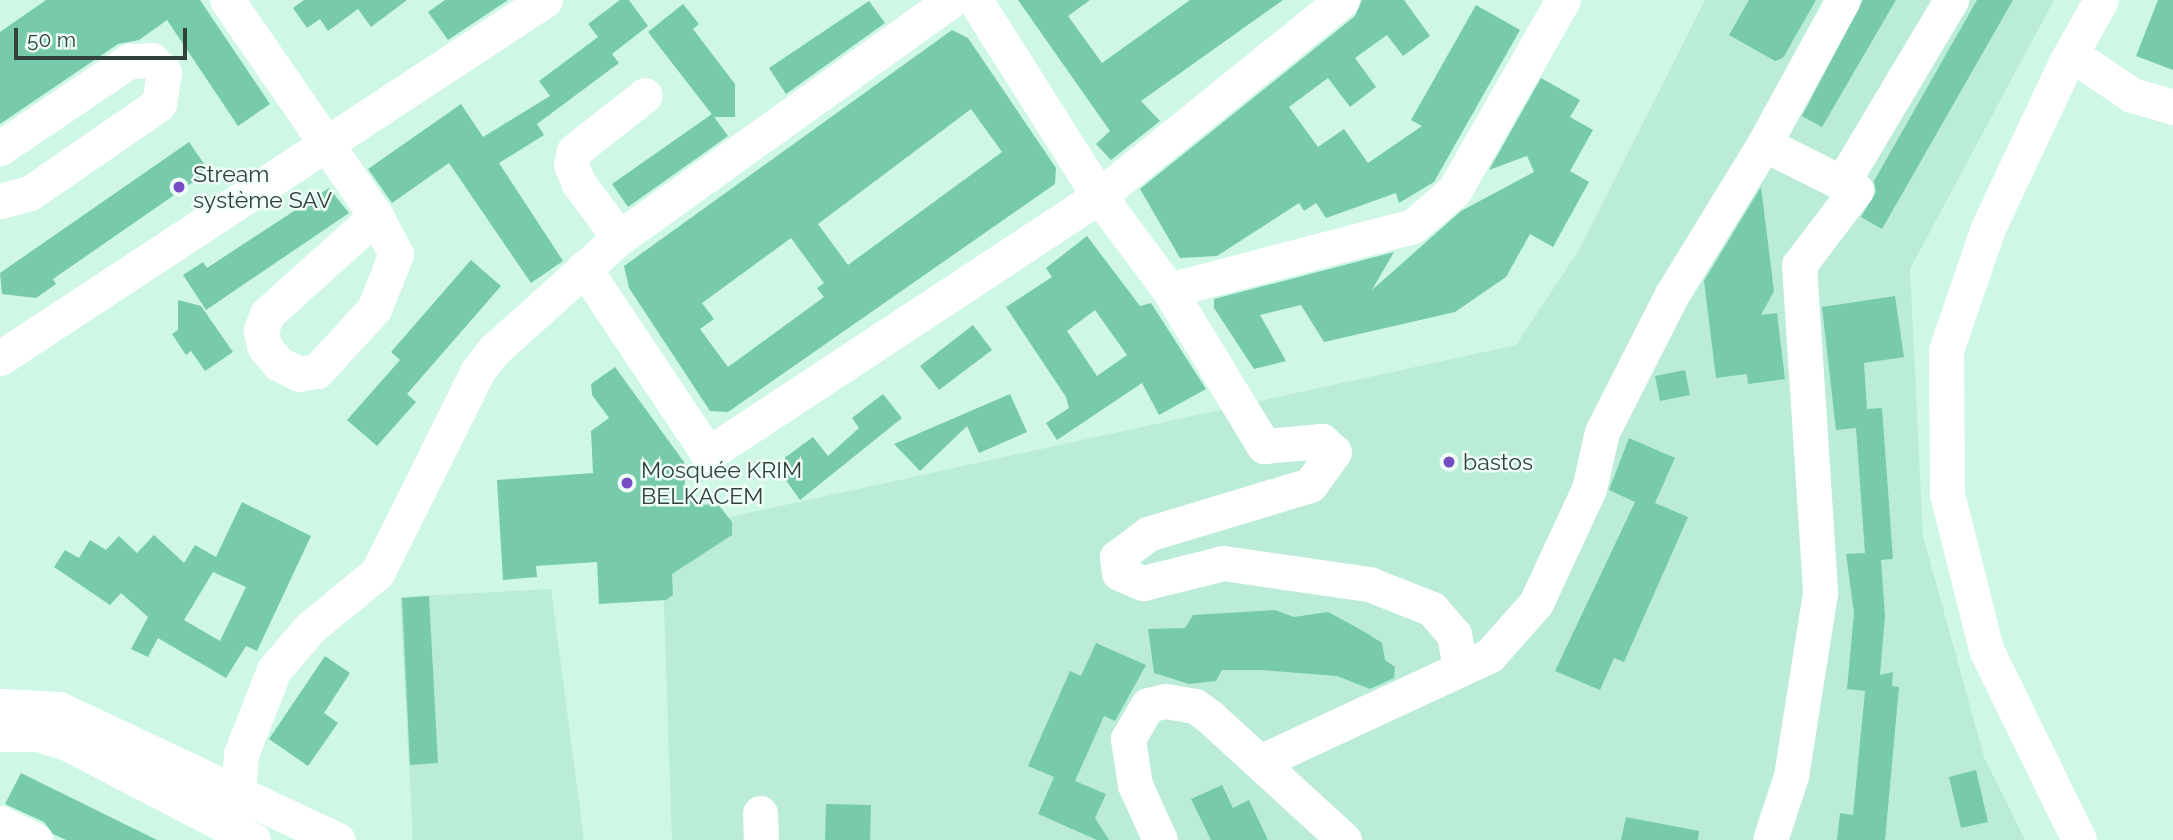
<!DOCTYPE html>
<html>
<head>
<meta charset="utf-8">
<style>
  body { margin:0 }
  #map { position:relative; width:2173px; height:840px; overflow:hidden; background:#cff7e6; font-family:Raleway,sans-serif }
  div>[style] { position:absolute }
  .built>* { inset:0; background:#bbecd8 }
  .building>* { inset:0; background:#77cbab }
  .minor>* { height:35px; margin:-17.5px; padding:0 17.5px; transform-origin:17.5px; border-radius:17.5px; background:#fff }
  .dots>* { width:19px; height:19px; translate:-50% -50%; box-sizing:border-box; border:4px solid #eefef7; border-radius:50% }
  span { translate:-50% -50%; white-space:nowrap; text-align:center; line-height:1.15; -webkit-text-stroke:5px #eefef7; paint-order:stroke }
  .poi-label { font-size:23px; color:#31413b }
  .left { translate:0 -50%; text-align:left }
  .scale { position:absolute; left:14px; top:28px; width:173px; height:32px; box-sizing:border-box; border:4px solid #31413b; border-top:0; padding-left:9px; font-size:21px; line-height:24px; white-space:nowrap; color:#31413b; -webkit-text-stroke:5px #eefef7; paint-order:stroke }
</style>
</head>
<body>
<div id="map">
  <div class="built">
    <div style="clip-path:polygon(1705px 0,2054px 0,1910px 269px,1923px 536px,1984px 757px,2025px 840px,672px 840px,663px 578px,716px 520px,1516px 345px,1579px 250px)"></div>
    <div style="clip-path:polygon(551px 589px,584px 840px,413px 840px,400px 597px)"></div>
  </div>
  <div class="building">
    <div style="clip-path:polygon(46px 0,200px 0,270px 104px,238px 126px,167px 20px,139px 40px,118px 44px,0 124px,0 32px)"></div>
    <div style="clip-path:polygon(304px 0,407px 0,371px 27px,358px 9px,328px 31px,320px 19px,307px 28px,293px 8px)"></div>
    <div style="clip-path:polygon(445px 0,508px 0,448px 40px,428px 12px)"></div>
    <div style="clip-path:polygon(620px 0,629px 0,648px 26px,612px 54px,619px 63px,537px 124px,544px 135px,499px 163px,563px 261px,531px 283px,449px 163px,392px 203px,368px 169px,461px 104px,483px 137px,550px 96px,539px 81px,598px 37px,588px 24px)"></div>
    <div style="clip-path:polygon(1018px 0,1090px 0,1068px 16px,1102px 63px,1190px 0,1283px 0,1141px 101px,1160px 121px,1111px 160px,1096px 144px,1110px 131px)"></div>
    <div style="clip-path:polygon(1362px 0,1404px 0,1430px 36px,1403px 56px,1387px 35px,1355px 58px,1376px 87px,1350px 107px,1328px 78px,1289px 107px,1318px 147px,1344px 129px,1368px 163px,1422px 126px,1411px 120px,1476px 5px,1520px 30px,1434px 182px,1399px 203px,1396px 193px,1326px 218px,1316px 203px,1304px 211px,1299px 203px,1217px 256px,1180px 258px,1140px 189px,1355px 16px)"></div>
    <div style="clip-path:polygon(1749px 0,1816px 0,1783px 58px,1775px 61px,1729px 35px)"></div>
    <div style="clip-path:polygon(1863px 0,1896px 0,1822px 127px,1802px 116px)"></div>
    <div style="clip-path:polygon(1977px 0,2013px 0,1882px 229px,1861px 217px,1876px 192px,1874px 181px)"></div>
    <div style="clip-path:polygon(2158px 0,2173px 0,2173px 70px,2136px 56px)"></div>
    <div style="clip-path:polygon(869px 1px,885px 23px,786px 94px,769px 68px)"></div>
    <div style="clip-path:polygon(683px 4px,699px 24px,693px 29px,735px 84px,735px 117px,714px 117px,648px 32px)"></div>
    <div style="clip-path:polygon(evenodd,952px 30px,968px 38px,1056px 168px,1055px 184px,728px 412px,710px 411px,629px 288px,624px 266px,952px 30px,971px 109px,1002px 152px,848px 265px,818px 224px,971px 109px,952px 30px,791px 238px,824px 283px,817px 288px,824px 297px,728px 367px,700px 329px,714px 319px,702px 303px,791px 238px)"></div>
    <div style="clip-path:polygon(1541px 78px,1580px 100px,1570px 117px,1593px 130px,1570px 171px,1589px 182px,1553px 247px,1530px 234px,1506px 277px,1455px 312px,1324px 342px,1301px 305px,1260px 315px,1286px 361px,1254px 369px,1214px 308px,1214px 299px,1394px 252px,1372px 290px,1461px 211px,1534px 172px,1527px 156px,1489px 170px)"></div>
    <div style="clip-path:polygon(712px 114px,728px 136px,628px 207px,612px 184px)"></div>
    <div style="clip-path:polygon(189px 142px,209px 171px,53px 279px,56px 284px,36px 298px,2px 294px,0 273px)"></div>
    <div style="clip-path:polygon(1761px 187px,1774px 291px,1761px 315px,1777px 313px,1785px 379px,1748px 384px,1747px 374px,1716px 378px,1704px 281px)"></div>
    <div style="clip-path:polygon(329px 188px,349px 213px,206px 310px,183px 275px,203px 262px,207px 268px)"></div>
    <div style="clip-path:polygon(evenodd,1087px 236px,1140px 306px,1151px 303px,1206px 389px,1159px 415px,1142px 383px,1057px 440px,1046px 423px,1069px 408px,1066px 397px,1006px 307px,1052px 277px,1046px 268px,1087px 236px,1095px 310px,1127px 355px,1097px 376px,1067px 331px,1095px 310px)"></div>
    <div style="clip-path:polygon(471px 260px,501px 286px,407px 394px,416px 402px,377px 446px,347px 420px,400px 360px,391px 352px)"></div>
    <div style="clip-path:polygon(1895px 296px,1904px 357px,1864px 363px,1867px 409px,1882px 408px,1893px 559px,1881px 560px,1885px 616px,1880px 675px,1893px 672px,1892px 686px,1899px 687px,1885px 840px,1837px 840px,1840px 813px,1853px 815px,1865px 691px,1847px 689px,1854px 613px,1846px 554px,1865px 553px,1856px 428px,1836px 430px,1822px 307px)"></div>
    <div style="clip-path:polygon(178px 300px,201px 306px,233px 352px,205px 371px,191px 351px,186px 355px,172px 334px,178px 330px)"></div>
    <div style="clip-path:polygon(973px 325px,992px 350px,939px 390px,920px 366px)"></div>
    <div style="clip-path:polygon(615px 367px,684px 462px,685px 487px,698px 505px,718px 504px,732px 522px,732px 535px,672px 574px,673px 595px,666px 600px,599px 604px,597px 562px,536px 566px,537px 577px,503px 580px,497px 480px,593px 473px,591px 431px,609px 418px,592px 395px,591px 384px)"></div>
    <div style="clip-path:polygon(1685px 370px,1690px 395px,1660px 401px,1655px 376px)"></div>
    <div style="clip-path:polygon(883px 394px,902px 418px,800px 500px,775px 465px,813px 437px,828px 456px,859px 428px,852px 418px)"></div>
    <div style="clip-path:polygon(1010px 394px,1027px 432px,979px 453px,967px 426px,920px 471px,894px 444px)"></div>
    <div style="clip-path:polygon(1629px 438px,1675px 458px,1655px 503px,1688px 517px,1624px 662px,1614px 658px,1600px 690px,1555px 671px,1635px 502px,1609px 490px)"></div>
    <div style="clip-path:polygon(evenodd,242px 502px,311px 536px,257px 651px,246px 646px,226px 678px,158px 638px,148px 657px,131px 649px,148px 617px,121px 593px,110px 605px,54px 567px,65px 550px,79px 558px,90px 540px,106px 550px,119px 536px,137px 553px,154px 535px,184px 563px,195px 545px,216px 557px,242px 502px,213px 572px,246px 587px,220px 641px,184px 620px,213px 572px)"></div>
    <div style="clip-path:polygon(429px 596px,438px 763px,410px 765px,402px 598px)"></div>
    <div style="clip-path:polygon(1275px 610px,1294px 617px,1328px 612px,1365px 632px,1382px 643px,1385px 660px,1395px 667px,1394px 678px,1370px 689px,1337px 676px,1262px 670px,1222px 670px,1216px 681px,1189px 684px,1154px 673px,1148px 629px,1185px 628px,1193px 615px)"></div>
    <div style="clip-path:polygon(1096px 643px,1146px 665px,1115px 721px,1104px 716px,1075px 781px,1106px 794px,1095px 818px,1109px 840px,1097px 840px,1038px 814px,1054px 777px,1028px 766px,1070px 671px,1081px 676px)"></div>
    <div style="clip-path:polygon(325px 656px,350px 673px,324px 713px,338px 723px,308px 766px,269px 739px)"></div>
    <div style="clip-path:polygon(1976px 770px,1988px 822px,1961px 828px,1949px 777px)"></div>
    <div style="clip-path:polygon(21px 773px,157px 840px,66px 840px,53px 834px,44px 822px,5px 804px)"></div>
    <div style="clip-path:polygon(1222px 785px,1233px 808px,1249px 800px,1268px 840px,1211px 840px,1191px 799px)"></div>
    <div style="clip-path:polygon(826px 804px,871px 805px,870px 840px,825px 840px)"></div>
    <div style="clip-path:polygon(1626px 817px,1699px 831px,1698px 840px,1621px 840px)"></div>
  </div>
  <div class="minor">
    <div style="left:227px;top:0;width:262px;rotate:55.4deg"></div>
    <div style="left:376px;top:216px;width:43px;rotate:62.2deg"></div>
    <div style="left:396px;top:254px;width:59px;rotate:111.8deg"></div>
    <div style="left:374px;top:309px;width:84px;rotate:132.6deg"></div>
    <div style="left:317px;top:371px;width:18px;rotate:171deg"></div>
    <div style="left:299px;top:374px;width:22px;rotate:-153deg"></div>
    <div style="left:279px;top:364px;width:23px;rotate:-130deg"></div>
    <div style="left:264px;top:346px;width:16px;rotate:-101deg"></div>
    <div style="left:261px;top:330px;width:17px;rotate:-69deg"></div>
    <div style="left:267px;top:314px;width:147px;rotate:-42deg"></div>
    <div style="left:975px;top:0;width:232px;rotate:57.7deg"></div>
    <div style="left:1099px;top:196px;width:117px;rotate:53.3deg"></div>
    <div style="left:1169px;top:290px;width:183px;rotate:58.7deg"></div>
    <div style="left:1264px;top:446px;width:58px;rotate:-4.9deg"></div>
    <div style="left:1322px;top:441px;width:16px;rotate:43deg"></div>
    <div style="left:1334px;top:452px;width:41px;rotate:126deg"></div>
    <div style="left:1310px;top:485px;width:169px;rotate:163.2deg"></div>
    <div style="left:1148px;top:534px;width:39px;rotate:143deg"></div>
    <div style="left:1117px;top:557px;width:16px;rotate:83deg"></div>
    <div style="left:1119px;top:573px;width:26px;rotate:23deg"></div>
    <div style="left:1143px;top:583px;width:82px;rotate:-14deg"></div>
    <div style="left:1223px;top:563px;width:148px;rotate:8.2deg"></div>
    <div style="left:1369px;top:584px;width:68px;rotate:21.6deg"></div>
    <div style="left:1432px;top:609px;width:33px;rotate:49deg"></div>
    <div style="left:1454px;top:634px;width:34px;rotate:80deg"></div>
    <div style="left:2071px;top:54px;width:73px;rotate:33.9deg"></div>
    <div style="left:2132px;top:95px;width:43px;rotate:16.3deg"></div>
    <div style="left:1764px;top:144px;width:164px;rotate:-61.3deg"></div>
    <div style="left:0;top:148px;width:156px;rotate:-34deg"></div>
    <div style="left:129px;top:61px;width:23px;rotate:-2deg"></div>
    <div style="left:152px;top:60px;width:17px;rotate:45deg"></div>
    <div style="left:164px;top:72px;width:32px;rotate:99deg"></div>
    <div style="left:159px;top:104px;width:157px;rotate:145.4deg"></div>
    <div style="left:30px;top:193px;width:31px;rotate:165deg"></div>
    <div style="left:1842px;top:183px;width:213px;rotate:-59.2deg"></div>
    <div style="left:619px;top:238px;width:69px;rotate:-126.2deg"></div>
    <div style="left:578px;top:182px;width:18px;rotate:-112deg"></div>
    <div style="left:571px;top:165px;width:14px;rotate:-78deg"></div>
    <div style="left:574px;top:151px;width:90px;rotate:-38.3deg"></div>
    <div style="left:584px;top:268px;width:224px;rotate:56.3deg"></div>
    <div style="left:708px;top:454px;width:468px;rotate:-33.4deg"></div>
    <div style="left:1099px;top:196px;width:312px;rotate:-38.9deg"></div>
    <div style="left:1169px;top:290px;width:252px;rotate:-14.7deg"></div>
    <div style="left:1413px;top:226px;width:54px;rotate:-40.5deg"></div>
    <div style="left:1454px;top:191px;width:220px;rotate:-60.3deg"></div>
    <div style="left:0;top:358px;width:652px;rotate:-33.3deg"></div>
    <div style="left:0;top:706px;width:59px;rotate:2.9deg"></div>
    <div style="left:59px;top:709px;width:308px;rotate:25.2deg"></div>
    <div style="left:0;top:734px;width:38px"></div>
    <div style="left:38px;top:734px;width:28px;rotate:17deg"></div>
    <div style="left:65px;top:742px;width:212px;rotate:27.5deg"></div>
    <div style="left:1262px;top:761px;width:251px;rotate:-24.9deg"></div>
    <div style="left:1490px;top:655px;width:69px;rotate:-48.5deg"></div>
    <div style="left:1536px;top:603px;width:126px;rotate:-65.1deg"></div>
    <div style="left:1589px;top:489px;width:58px;rotate:-77.2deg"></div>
    <div style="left:1602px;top:432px;width:153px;rotate:-63.1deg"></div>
    <div style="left:1671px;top:296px;width:178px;rotate:-58.5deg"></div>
    <div style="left:1764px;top:144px;width:103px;rotate:26.6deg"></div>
    <div style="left:1856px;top:190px;width:94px;rotate:127.2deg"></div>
    <div style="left:1799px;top:265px;width:329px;rotate:86.3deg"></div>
    <div style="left:1820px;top:593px;width:185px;rotate:99deg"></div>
    <div style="left:1791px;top:776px;width:67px;rotate:108.2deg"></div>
    <div style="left:760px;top:813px;width:27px;rotate:88deg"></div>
    <div style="left:0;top:823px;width:39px;rotate:26deg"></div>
    <div style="left:234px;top:840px;width:86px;rotate:-85.3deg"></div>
    <div style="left:241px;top:754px;width:90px;rotate:-68.6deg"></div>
    <div style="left:274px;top:670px;width:57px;rotate:-49.3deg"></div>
    <div style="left:311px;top:627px;width:85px;rotate:-39.3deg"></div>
    <div style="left:377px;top:573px;width:227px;rotate:-63.5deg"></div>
    <div style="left:478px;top:370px;width:26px;rotate:-51deg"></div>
    <div style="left:494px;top:350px;width:168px;rotate:-41.9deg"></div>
    <div style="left:619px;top:238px;width:409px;rotate:-35.6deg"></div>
    <div style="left:1160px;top:840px;width:60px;rotate:-114.4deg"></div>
    <div style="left:1135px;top:785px;width:47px;rotate:-98.7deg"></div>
    <div style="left:1128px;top:739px;width:39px;rotate:-60deg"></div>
    <div style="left:1148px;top:705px;width:18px;rotate:-13deg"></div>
    <div style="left:1166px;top:701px;width:29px;rotate:10deg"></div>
    <div style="left:1195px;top:706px;width:19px;rotate:36deg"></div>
    <div style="left:1210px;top:717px;width:182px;rotate:42.5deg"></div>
    <div style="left:2079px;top:840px;width:212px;rotate:-116deg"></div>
    <div style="left:1986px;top:649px;width:160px;rotate:-104.1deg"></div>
    <div style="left:1947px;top:494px;width:144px;rotate:-90.4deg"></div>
    <div style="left:1946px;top:350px;width:129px;rotate:-71deg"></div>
    <div style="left:1988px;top:228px;width:181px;rotate:-64.8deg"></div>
    <div style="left:2065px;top:64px;width:73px;rotate:-60.6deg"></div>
  </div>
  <div class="dots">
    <div style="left:179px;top:187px;background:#764bc4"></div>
    <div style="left:1449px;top:462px;background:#764bc4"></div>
    <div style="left:627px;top:483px;background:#764bc4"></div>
  </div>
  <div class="poi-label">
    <span class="left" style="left:193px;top:187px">Stream<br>système SAV</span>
    <span class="left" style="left:1463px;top:462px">bastos</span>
    <span class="left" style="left:641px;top:483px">Mosquée KRIM<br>BELKACEM</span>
  </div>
  <div class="scale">50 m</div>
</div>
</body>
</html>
